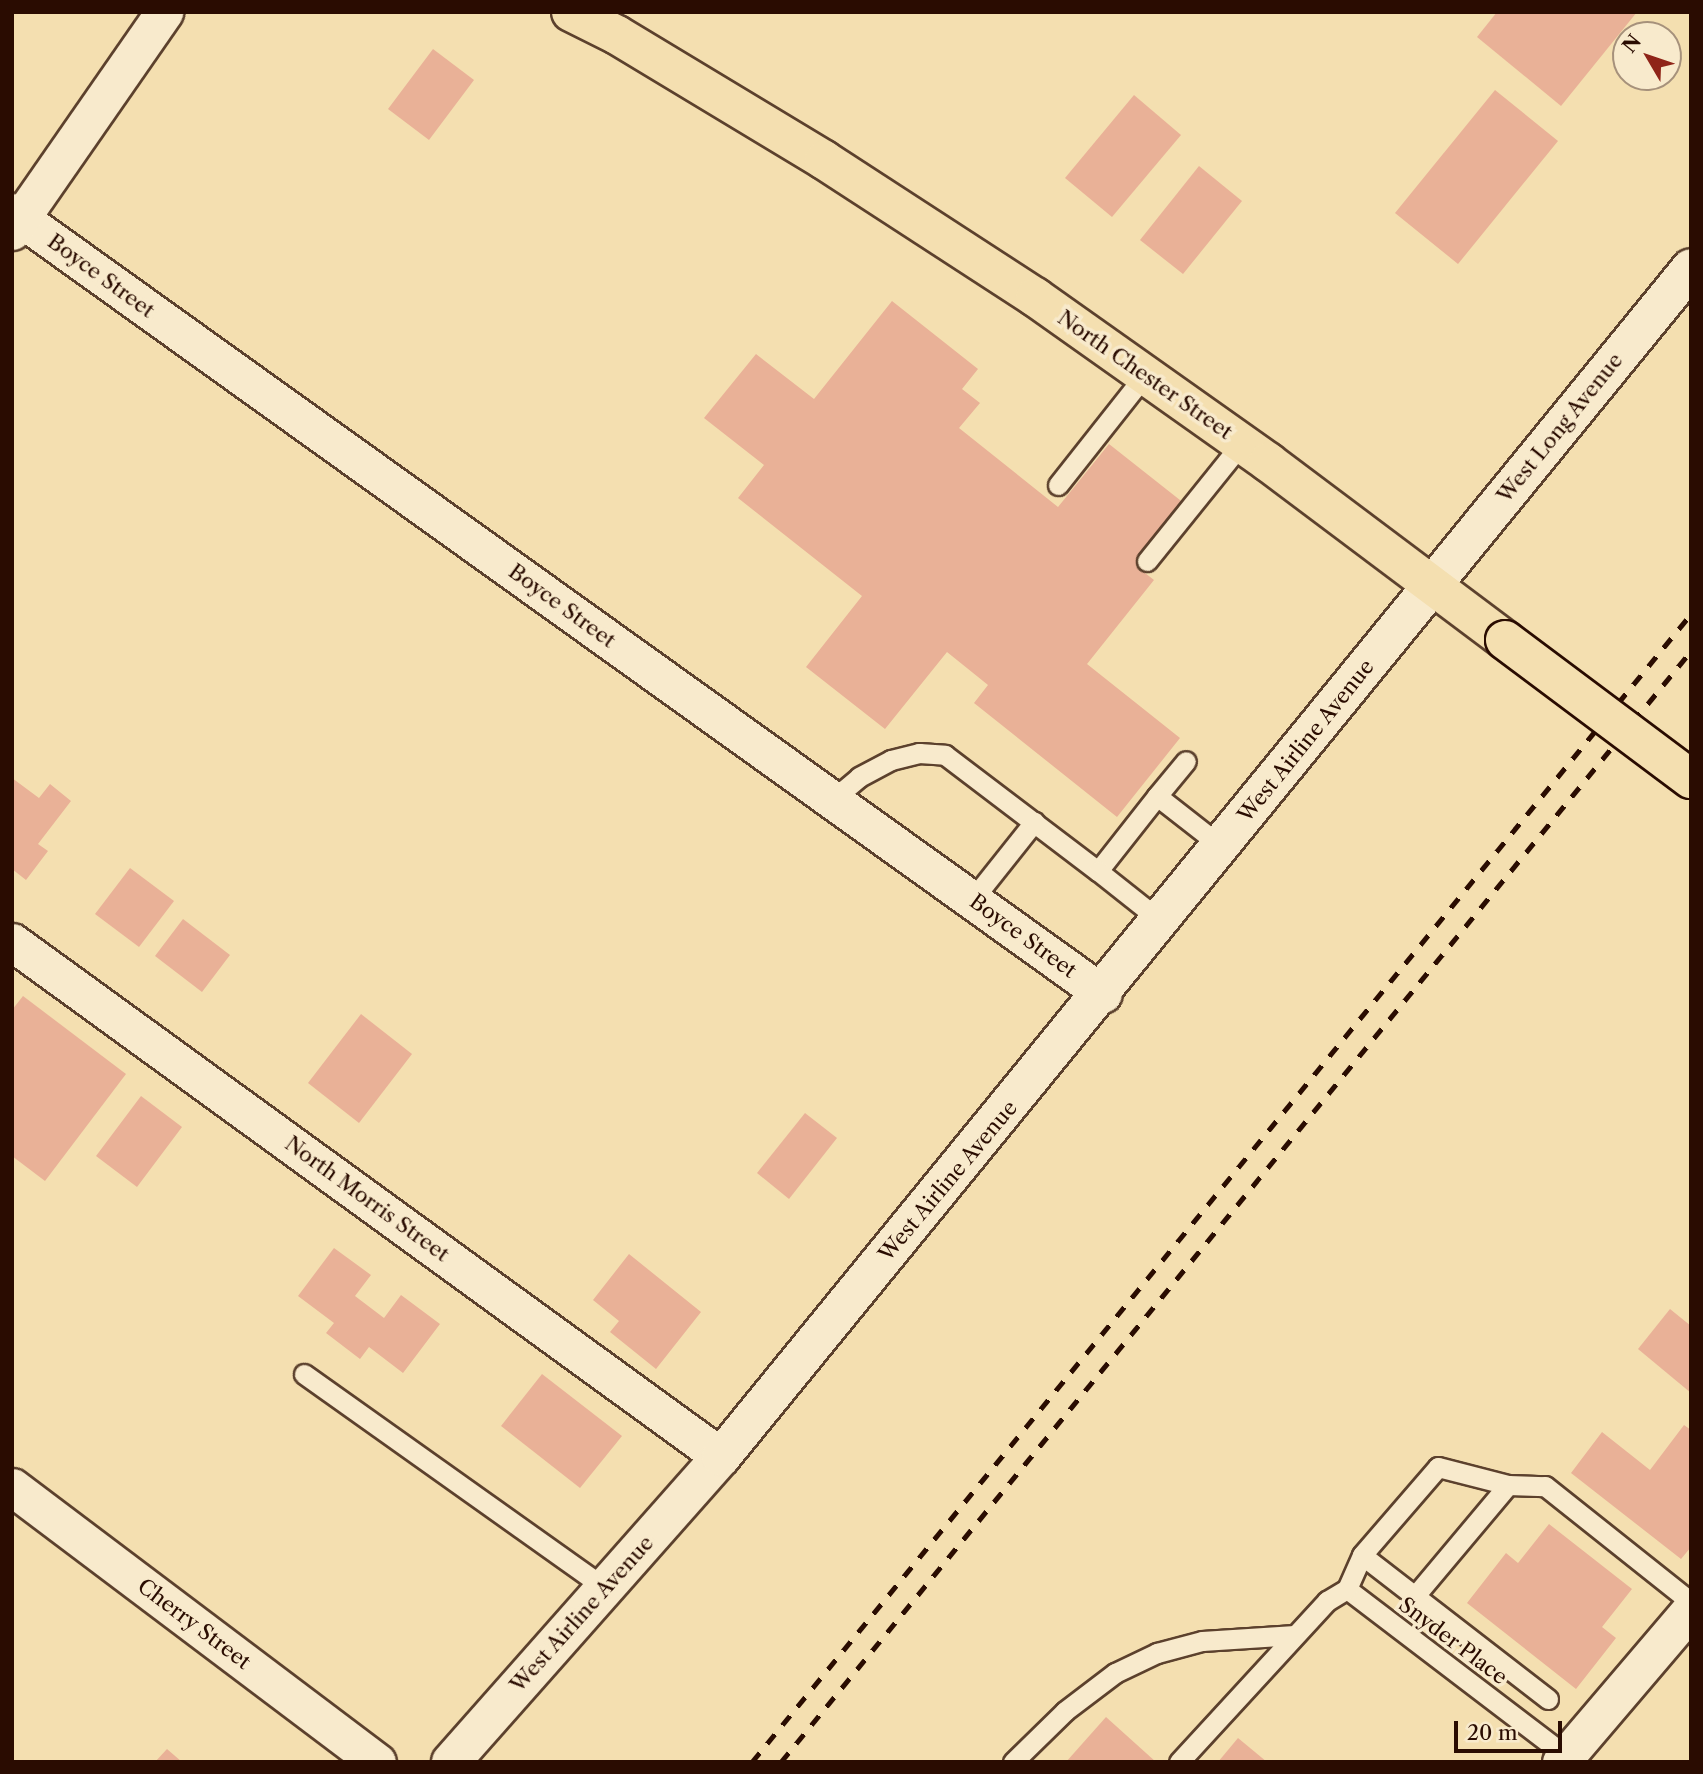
<!DOCTYPE html>
<html>
<head>
<meta charset="utf-8">
<style>
  body { margin:0 }
  #map { position:relative; width:1703px; height:1774px; overflow:hidden; background:#f4dfb0; font-family:"Libre Caslon Text",serif }
  div>[style] { position:absolute }
  .building>* { inset:0; background:#e9b197 }
  .roads { filter:drop-shadow(2px 0 #5c412d) drop-shadow(-2px 0 #5c412d) drop-shadow(0 2px #5c412d) drop-shadow(0 -2px #5c412d) }
  .lane>* { height:19px; margin:-9.5px; padding:0 9.5px; transform-origin:9.5px; border-radius:9.5px; background:#f8eacc }
  .street>* { height:37px; margin:-18.5px; padding:0 18.5px; transform-origin:18.5px; border-radius:18.5px; background:#f8eacc }
  .secondary>* { height:38px; margin:-19px; padding:0 19px; transform-origin:19px; border-radius:19px; background:#f8eacc }
  .primary>* { height:38px; margin:-19px; padding:0 19px; transform-origin:19px; border-radius:19px; background:#f4dfb0 }
  .rail>* { height:5px; margin-top:-2.5px; transform-origin:0; background:repeating-linear-gradient(90deg,#2a0c01 0 12px,transparent 0 24px) }
  .bridges { filter:drop-shadow(2px 0 #2a0c01) drop-shadow(-2px 0 #2a0c01) drop-shadow(0 2px #2a0c01) drop-shadow(0 -2px #2a0c01) }
  .primary-bridge>* { height:38px; margin:-19px; padding:0 19px; transform-origin:19px; border-radius:19px; background:#f4dfb0 }
  span { translate:-50% -50%; white-space:nowrap; text-align:center; line-height:1.15; -webkit-text-stroke:7px #f8eacc; paint-order:stroke }
  .street-label { font-size:21px; color:#2a0c01 }
  .frame { position:absolute; inset:0; border:14px solid #2a0c01; pointer-events:none }
  .north { position:absolute; left:1612px; top:21px; width:70px; height:70px; box-sizing:border-box; background:#f8eacc; border:2px solid #a6917b; border-radius:50%; rotate:309deg; font-size:19px; font-weight:700; line-height:28px; text-align:center; color:#2a0c01 }
  .north::after { content:''; display:block; margin:auto; width:24px; height:32px; background:#8f2418; clip-path:polygon(50% 0,100% 100%,50% 72%,0 100%) }
  .scale { position:absolute; left:1454px; top:1721px; width:108px; height:32px; box-sizing:border-box; border:4px solid #2a0c01; border-top:0; padding-left:9px; font-size:21px; line-height:24px; white-space:nowrap; color:#2a0c01; -webkit-text-stroke:5px #f8eacc; paint-order:stroke }
</style>
</head>
<body>
<div id="map">
  <div class="building">
    <div style="clip-path:polygon(1497px 12px,1637px 12px,1561px 106px,1477px 37px)"></div>
    <div style="clip-path:polygon(433px 49px,474px 80px,429px 140px,388px 109px)"></div>
    <div style="clip-path:polygon(1495px 90px,1558px 141px,1458px 264px,1395px 213px)"></div>
    <div style="clip-path:polygon(1134px 95px,1181px 135px,1112px 217px,1065px 178px)"></div>
    <div style="clip-path:polygon(1199px 166px,1242px 201px,1183px 274px,1140px 240px)"></div>
    <div style="clip-path:polygon(892px 301px,978px 369px,962px 389px,980px 403px,959px 428px,1058px 507px,1109px 444px,1185px 504px,1136px 566px,1154px 580px,1087px 664px,1180px 738px,1117px 817px,974px 703px,988px 685px,947px 652px,885px 729px,806px 667px,862px 596px,738px 498px,764px 465px,704px 418px,756px 354px,814px 399px)"></div>
    <div style="clip-path:polygon(12px 778px,39px 798px,50px 784px,71px 801px,38px 844px,48px 851px,26px 880px,12px 869px)"></div>
    <div style="clip-path:polygon(130px 868px,174px 901px,139px 947px,95px 914px)"></div>
    <div style="clip-path:polygon(183px 919px,230px 955px,202px 992px,155px 956px)"></div>
    <div style="clip-path:polygon(23px 996px,126px 1074px,45px 1181px,12px 1156px,12px 1010px)"></div>
    <div style="clip-path:polygon(361px 1014px,412px 1054px,359px 1123px,308px 1083px)"></div>
    <div style="clip-path:polygon(141px 1096px,182px 1127px,137px 1187px,96px 1156px)"></div>
    <div style="clip-path:polygon(805px 1113px,837px 1138px,789px 1199px,757px 1173px)"></div>
    <div style="clip-path:polygon(334px 1248px,371px 1275px,355px 1296px,384px 1318px,401px 1295px,440px 1324px,403px 1373px,369px 1347px,360px 1359px,326px 1333px,334px 1323px,298px 1296px)"></div>
    <div style="clip-path:polygon(629px 1254px,701px 1312px,656px 1369px,610px 1332px,619px 1321px,593px 1300px)"></div>
    <div style="clip-path:polygon(1670px 1309px,1691px 1326px,1691px 1393px,1638px 1349px)"></div>
    <div style="clip-path:polygon(542px 1374px,622px 1436px,580px 1488px,501px 1426px)"></div>
    <div style="clip-path:polygon(1684px 1425px,1691px 1430px,1691px 1547px,1681px 1559px,1571px 1473px,1602px 1432px,1650px 1470px)"></div>
    <div style="clip-path:polygon(1549px 1524px,1632px 1589px,1602px 1627px,1616px 1638px,1576px 1689px,1467px 1603px,1506px 1553px,1518px 1563px)"></div>
    <div style="clip-path:polygon(1106px 1717px,1156px 1762px,1066px 1762px)"></div>
    <div style="clip-path:polygon(1238px 1738px,1267px 1762px,1218px 1762px)"></div>
    <div style="clip-path:polygon(167px 1749px,182px 1762px,155px 1762px)"></div>
  </div>
  <div class="roads">
    <div class="lane">
      <div style="left:1058px;top:485px;width:140px;rotate:-51.7deg"></div>
      <div style="left:1147px;top:561px;width:150px;rotate:-51.2deg"></div>
      <div style="left:1157px;top:796px;width:45px;rotate:-50.4deg"></div>
      <div style="left:832px;top:800px;width:35px;rotate:-40deg"></div>
      <div style="left:859px;top:777px;width:36px;rotate:-28deg"></div>
      <div style="left:891px;top:760px;width:29px;rotate:-14deg"></div>
      <div style="left:919px;top:753px;width:26px;rotate:4deg"></div>
      <div style="left:945px;top:755px;width:192px;rotate:37.2deg"></div>
      <div style="left:1098px;top:871px;width:95px;rotate:-51.8deg"></div>
      <div style="left:1157px;top:796px;width:81px;rotate:38deg"></div>
      <div style="left:1098px;top:871px;width:80px;rotate:38.4deg"></div>
      <div style="left:972px;top:900px;width:100px;rotate:-51.5deg"></div>
      <div style="left:304px;top:1374px;width:369px;rotate:35.4deg"></div>
      <div style="left:1347px;top:1589px;width:275px;rotate:37.3deg"></div>
      <div style="left:1414px;top:1597px;width:146px;rotate:-50deg"></div>
      <div style="left:1548px;top:1699px;width:235px;rotate:-142.3deg"></div>
      <div style="left:1362px;top:1555px;width:116px;rotate:-49.2deg"></div>
      <div style="left:1438px;top:1467px;width:72px;rotate:14.4deg"></div>
      <div style="left:1508px;top:1485px;width:37px;rotate:2deg"></div>
      <div style="left:1545px;top:1486px;width:186px;rotate:38.5deg"></div>
      <div style="left:1013px;top:1762px;width:73px;rotate:-44.4deg"></div>
      <div style="left:1065px;top:1711px;width:63px;rotate:-37.2deg"></div>
      <div style="left:1115px;top:1673px;width:47px;rotate:-25.5deg"></div>
      <div style="left:1157px;top:1653px;width:47px;rotate:-14.9deg"></div>
      <div style="left:1202px;top:1641px;width:93px;rotate:-3.7deg"></div>
      <div style="left:1179px;top:1762px;width:219px;rotate:-47.4deg"></div>
      <div style="left:1327px;top:1601px;width:23px;rotate:-31deg"></div>
      <div style="left:1347px;top:1589px;width:37px;rotate:-66deg"></div>
    </div>
    <div class="street">
      <div style="left:12px;top:212px;width:1342px;rotate:35.63deg"></div>
      <div style="left:12px;top:231px;width:267px;rotate:-55.2deg"></div>
      <div style="left:12px;top:942px;width:876px;rotate:35.99deg"></div>
      <div style="left:12px;top:1487px;width:457px;rotate:37deg"></div>
      <div style="left:1561px;top:1762px;width:201px;rotate:-49.6deg"></div>
    </div>
    <div class="secondary">
      <div style="left:451px;top:1762px;width:407px;rotate:-48.5deg"></div>
      <div style="left:721px;top:1457px;width:1534px;rotate:-50.79deg"></div>
    </div>
    <div class="primary">
      <div style="left:571px;top:12px;width:51px;rotate:26.6deg"></div>
      <div style="left:617px;top:35px;width:242px;rotate:31.1deg"></div>
      <div style="left:824px;top:160px;width:252px;rotate:33deg"></div>
      <div style="left:1035px;top:297px;width:286px;rotate:35.3deg"></div>
      <div style="left:1268px;top:462px;width:296px;rotate:36.9deg"></div>
    </div>
  </div>
  <div class="rail">
    <div style="left:752px;top:1762px;width:1483px;rotate:-50.72deg"></div>
    <div style="left:781px;top:1762px;width:1436px;rotate:-50.68deg"></div>
  </div>
  <div class="bridges">
    <div class="primary-bridge">
      <div style="left:1505px;top:640px;width:232px;rotate:36.8deg"></div>
    </div>
  </div>
  <div class="street-label">
    <span style="left:101px;top:276px;rotate:36deg">Boyce Street</span>
    <span style="left:1145px;top:375px;rotate:35deg">North Chester Street</span>
    <span style="left:1560px;top:428px;rotate:-51deg">West Long Avenue</span>
    <span style="left:562px;top:606px;rotate:36deg">Boyce Street</span>
    <span style="left:1306px;top:741px;rotate:-51deg">West Airline Avenue</span>
    <span style="left:1023px;top:936px;rotate:36deg">Boyce Street</span>
    <span style="left:948px;top:1181px;rotate:-50deg">West Airline Avenue</span>
    <span style="left:367px;top:1199px;rotate:36deg">North Morris Street</span>
    <span style="left:582px;top:1614px;rotate:-48deg">West Airline Avenue</span>
    <span style="left:194px;top:1624px;rotate:37deg">Cherry Street</span>
    <span style="left:1453px;top:1641px;rotate:37deg">Snyder Place</span>
  </div>
  <div class="frame"></div>
  <div class="north">N</div>
  <div class="scale">20 m</div>
</div>
</body>
</html>
